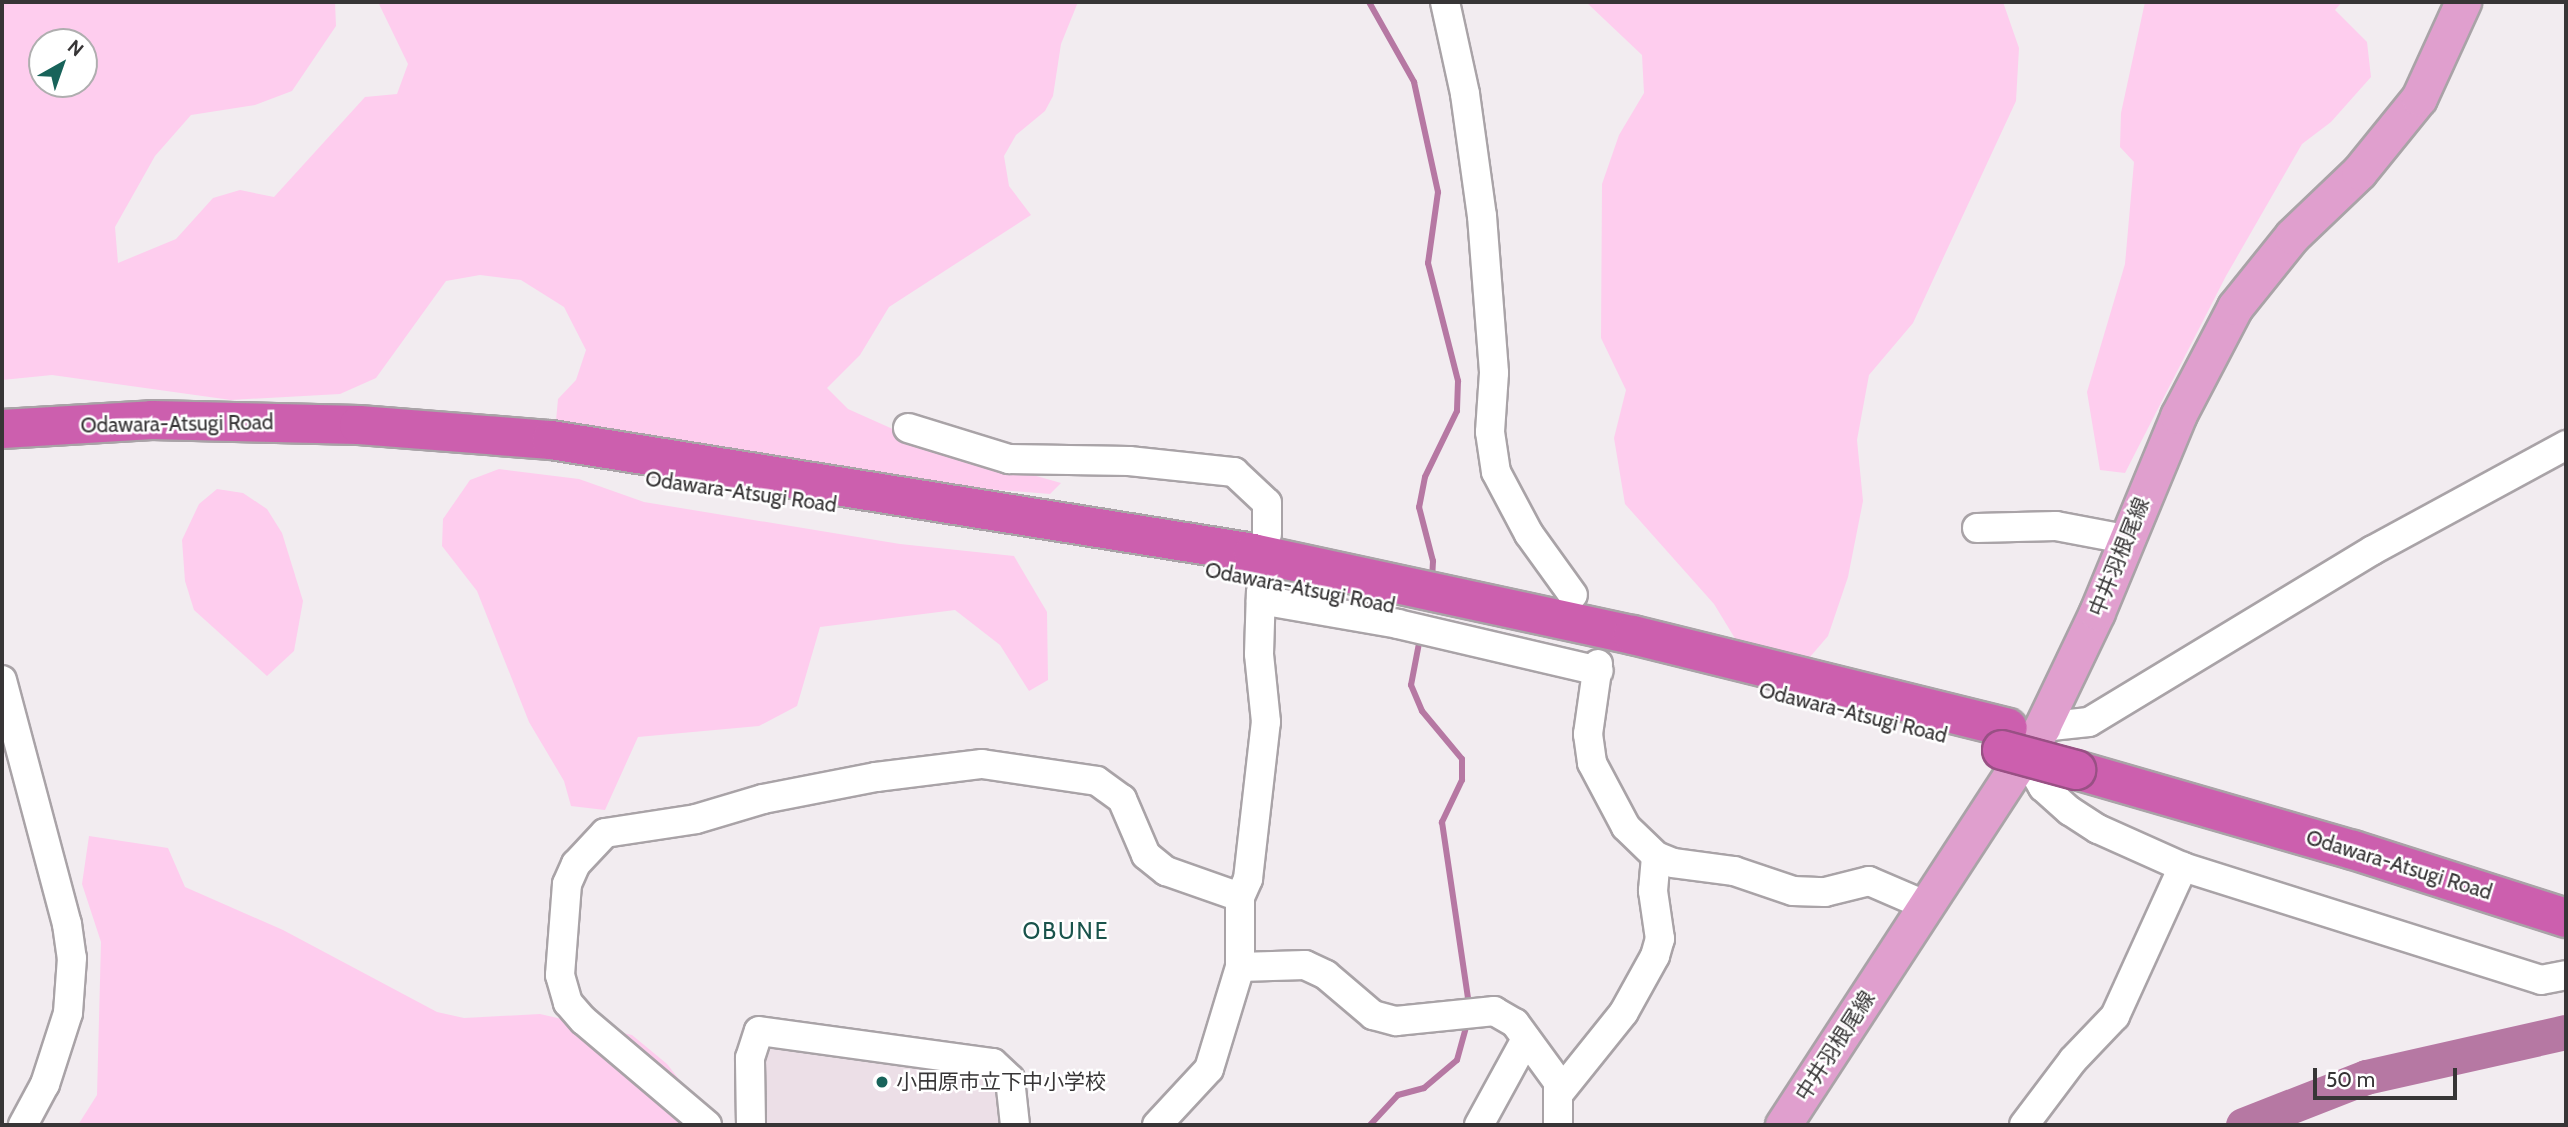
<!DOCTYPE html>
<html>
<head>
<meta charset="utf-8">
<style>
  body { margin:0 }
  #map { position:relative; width:2568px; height:1127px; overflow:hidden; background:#f2ecf0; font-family:Cabin,"Noto Sans JP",sans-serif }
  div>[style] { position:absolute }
  .built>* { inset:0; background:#ecdfe7 }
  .green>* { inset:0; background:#fecdee }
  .stream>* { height:6px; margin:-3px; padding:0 3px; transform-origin:3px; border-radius:3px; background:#b678a3 }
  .river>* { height:35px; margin:-17.5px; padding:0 17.5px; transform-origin:17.5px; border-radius:17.5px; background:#b678a3 }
  .roads { filter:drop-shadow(2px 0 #a9a3a7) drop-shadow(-2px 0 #a9a3a7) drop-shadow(0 2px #a9a3a7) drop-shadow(0 -2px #a9a3a7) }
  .minor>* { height:28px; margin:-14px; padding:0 14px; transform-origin:14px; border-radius:14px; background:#fff }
  .major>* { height:35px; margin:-17.5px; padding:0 17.5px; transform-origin:17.5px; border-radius:17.5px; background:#e09fce }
  .highway>* { height:38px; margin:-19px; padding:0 19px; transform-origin:19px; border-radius:19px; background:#cc5fae }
  .bridges { filter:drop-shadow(2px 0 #985084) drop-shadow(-2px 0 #985084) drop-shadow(0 2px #985084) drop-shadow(0 -2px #985084) }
  .highway-bridge>* { height:38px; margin:-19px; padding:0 19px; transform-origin:19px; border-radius:19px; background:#cc5fae }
  .dots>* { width:19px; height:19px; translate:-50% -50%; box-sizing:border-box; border:4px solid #fff; border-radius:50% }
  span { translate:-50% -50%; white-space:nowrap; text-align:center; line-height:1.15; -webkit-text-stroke:5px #fff; paint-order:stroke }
  .street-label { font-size:21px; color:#373536 }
  .poi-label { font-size:21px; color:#373536 }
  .left { translate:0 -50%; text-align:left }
  .neighbourhood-label { font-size:23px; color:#19534b; letter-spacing:2px }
  .frame { position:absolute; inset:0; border:4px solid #373536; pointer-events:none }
  .north { position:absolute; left:28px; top:28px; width:70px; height:70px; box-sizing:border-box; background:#fff; border:2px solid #afaeaf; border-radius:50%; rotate:40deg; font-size:19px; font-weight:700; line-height:28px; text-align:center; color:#373536 }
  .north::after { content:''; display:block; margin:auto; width:24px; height:32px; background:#18635a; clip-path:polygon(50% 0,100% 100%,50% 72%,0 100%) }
  .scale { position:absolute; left:2313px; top:1068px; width:144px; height:32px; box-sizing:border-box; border:4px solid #373536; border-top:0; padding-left:9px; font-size:21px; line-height:24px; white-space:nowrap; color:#373536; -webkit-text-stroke:5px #fff; paint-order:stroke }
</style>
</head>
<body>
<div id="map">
  <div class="built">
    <div style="clip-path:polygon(776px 1044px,1000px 1077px,1003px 1125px,761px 1125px,763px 1057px)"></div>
  </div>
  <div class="green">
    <div style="clip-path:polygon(evenodd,2px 2px,335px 2px,336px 26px,292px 91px,255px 105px,191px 115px,155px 156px,115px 227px,118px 263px,176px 239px,213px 198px,240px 190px,274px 197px,365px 97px,397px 94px,408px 64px,378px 2px,1078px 2px,1061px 44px,1053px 96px,1045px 111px,1016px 135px,1004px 156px,1009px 186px,1031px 215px,889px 307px,860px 355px,827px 388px,848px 409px,933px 447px,1061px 483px,1050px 494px,963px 487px,556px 421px,558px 399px,576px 380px,586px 350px,564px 307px,521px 280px,480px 275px,446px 281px,376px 378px,340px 394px,231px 400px,52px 375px,2px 380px,2px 2px,42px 42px,84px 42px,84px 84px,42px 84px,42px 42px)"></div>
    <div style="clip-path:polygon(1586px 2px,2003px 2px,2019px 48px,2016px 101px,1913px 323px,1869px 375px,1857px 440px,1863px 501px,1848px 577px,1828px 636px,1810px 657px,1739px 645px,1714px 604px,1625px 504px,1614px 438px,1626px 390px,1601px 338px,1602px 184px,1619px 135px,1644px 93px,1642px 55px)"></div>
    <div style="clip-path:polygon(2145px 2px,2342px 2px,2335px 10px,2367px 42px,2371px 77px,2331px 122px,2302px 144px,2226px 276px,2125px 473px,2100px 470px,2087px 392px,2125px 264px,2134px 162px,2120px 147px,2121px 113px)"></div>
    <div style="clip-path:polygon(499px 469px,579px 479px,644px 502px,900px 544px,1014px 556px,1047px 612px,1048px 680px,1029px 691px,1000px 645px,955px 610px,820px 627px,797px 706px,759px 726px,638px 737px,605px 810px,571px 806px,564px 781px,529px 722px,477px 591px,442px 546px,443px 519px,470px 480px)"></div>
    <div style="clip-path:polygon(217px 489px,243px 493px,267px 509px,282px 533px,303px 601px,294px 651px,267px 676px,194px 610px,185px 581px,182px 540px,199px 504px)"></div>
    <div style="clip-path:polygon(89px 836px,168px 848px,185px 887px,283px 930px,437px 1012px,464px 1018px,540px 1014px,632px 1035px,667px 1064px,715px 1125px,78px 1125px,97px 1095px,101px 942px,82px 884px)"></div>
  </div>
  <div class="stream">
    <div style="left:1369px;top:2px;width:92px;rotate:60.6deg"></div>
    <div style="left:1414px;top:82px;width:113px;rotate:77.7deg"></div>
    <div style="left:1438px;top:192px;width:72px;rotate:98deg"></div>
    <div style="left:1428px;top:263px;width:122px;rotate:75.7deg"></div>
    <div style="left:1458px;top:381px;width:30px;rotate:92deg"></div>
    <div style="left:1457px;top:411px;width:73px;rotate:115.9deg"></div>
    <div style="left:1425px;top:477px;width:31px;rotate:101deg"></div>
    <div style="left:1419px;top:507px;width:56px;rotate:75.5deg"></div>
    <div style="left:1433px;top:561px;width:19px;rotate:93deg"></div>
    <div style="left:1420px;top:638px;width:48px;rotate:100.8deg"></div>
    <div style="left:1411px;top:685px;width:28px;rotate:67deg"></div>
    <div style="left:1422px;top:711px;width:62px;rotate:50.2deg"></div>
    <div style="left:1462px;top:759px;width:21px;rotate:90deg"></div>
    <div style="left:1462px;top:780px;width:47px;rotate:115.5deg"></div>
    <div style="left:1442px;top:822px;width:185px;rotate:81.6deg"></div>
    <div style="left:1370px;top:1125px;width:41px;rotate:-47deg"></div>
    <div style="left:1398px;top:1095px;width:27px;rotate:-15deg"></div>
    <div style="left:1424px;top:1088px;width:43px;rotate:-40.3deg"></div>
    <div style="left:1457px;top:1060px;width:41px;rotate:-74.6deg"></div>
  </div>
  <div class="river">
    <div style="left:2243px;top:1125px;width:132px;rotate:-21.3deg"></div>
    <div style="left:2366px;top:1077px;width:205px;rotate:-12.7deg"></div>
  </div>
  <div class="roads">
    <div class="minor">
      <div style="left:1445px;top:2px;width:94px;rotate:77.7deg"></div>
      <div style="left:1465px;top:94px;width:123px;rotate:82.1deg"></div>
      <div style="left:1482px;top:216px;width:157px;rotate:85.6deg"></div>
      <div style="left:1494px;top:373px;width:59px;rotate:93.9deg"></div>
      <div style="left:1490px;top:432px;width:40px;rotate:81.5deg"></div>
      <div style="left:1496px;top:472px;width:70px;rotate:62deg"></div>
      <div style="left:1529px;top:534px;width:75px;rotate:54.2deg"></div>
      <div style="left:908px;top:428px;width:106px;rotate:17.1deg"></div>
      <div style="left:1009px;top:459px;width:120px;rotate:1deg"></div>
      <div style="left:1129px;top:461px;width:106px;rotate:6deg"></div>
      <div style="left:1234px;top:472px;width:45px;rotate:43.2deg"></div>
      <div style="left:1267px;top:503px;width:31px;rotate:90deg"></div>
      <div style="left:1977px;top:528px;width:79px;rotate:-1.5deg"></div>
      <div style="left:2056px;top:526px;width:70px;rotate:10.7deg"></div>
      <div style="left:1261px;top:600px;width:139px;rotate:9.9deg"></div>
      <div style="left:1398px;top:624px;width:206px;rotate:13.2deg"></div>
      <div style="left:1598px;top:664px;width:71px;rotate:98.1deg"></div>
      <div style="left:1588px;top:734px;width:29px;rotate:82deg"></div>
      <div style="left:1592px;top:763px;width:72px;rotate:62deg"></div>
      <div style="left:1626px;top:827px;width:42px;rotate:44deg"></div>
      <div style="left:1656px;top:856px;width:18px;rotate:22deg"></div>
      <div style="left:1673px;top:863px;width:62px;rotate:7.5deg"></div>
      <div style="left:1734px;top:871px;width:62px;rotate:18.7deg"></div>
      <div style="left:1793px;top:891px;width:32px;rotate:2deg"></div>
      <div style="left:1825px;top:892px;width:45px;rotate:-14deg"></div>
      <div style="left:1869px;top:881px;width:61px;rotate:23.2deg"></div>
      <div style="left:2px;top:680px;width:253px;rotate:75.1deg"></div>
      <div style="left:67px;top:924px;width:34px;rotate:82deg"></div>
      <div style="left:72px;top:958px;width:55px;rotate:94.2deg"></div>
      <div style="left:68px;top:1013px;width:75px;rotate:107.9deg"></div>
      <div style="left:45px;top:1084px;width:47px;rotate:118.2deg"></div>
      <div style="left:2042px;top:727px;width:47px;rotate:-6.1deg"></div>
      <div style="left:2089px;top:722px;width:332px;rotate:-31.2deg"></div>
      <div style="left:2373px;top:550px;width:220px;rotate:-28.5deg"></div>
      <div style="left:2025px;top:756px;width:36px;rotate:60deg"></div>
      <div style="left:2043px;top:787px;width:36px;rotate:42deg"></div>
      <div style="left:2070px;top:811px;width:33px;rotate:33deg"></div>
      <div style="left:2098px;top:829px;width:93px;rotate:24.1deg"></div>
      <div style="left:2183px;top:867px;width:375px;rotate:17.5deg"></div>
      <div style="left:2541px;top:980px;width:25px;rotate:-11deg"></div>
      <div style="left:1240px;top:967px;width:65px;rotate:-1.8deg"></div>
      <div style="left:1305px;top:965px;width:23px;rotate:25deg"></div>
      <div style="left:1326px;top:975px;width:62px;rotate:40.4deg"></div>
      <div style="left:1373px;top:1015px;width:24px;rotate:15deg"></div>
      <div style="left:1396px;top:1021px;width:99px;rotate:-5.8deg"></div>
      <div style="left:1494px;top:1011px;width:24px;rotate:30deg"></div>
      <div style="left:1515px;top:1023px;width:73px;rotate:53.9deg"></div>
      <div style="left:1558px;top:1082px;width:43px;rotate:90deg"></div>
      <div style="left:1560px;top:1092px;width:102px;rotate:-51.3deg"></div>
      <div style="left:1624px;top:1012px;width:64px;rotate:-61deg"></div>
      <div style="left:1655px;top:956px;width:18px;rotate:-74deg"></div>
      <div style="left:1660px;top:939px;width:49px;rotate:-98.3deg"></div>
      <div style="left:1653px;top:891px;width:35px;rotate:-85deg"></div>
      <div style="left:707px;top:1125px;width:162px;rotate:-139.7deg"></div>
      <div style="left:583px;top:1020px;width:23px;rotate:-131deg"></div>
      <div style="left:568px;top:1003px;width:29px;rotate:-106deg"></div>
      <div style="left:560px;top:975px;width:91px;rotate:-85.6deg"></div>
      <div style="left:567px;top:884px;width:22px;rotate:-66deg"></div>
      <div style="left:576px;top:864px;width:42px;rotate:-46.9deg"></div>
      <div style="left:605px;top:833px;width:92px;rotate:-8.7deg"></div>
      <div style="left:696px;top:819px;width:70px;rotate:-16.6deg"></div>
      <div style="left:763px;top:799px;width:115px;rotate:-11deg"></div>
      <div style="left:876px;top:777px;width:107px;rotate:-7deg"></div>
      <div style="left:982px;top:764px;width:116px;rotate:8.4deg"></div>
      <div style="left:1097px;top:781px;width:31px;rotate:36deg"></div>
      <div style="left:1122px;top:799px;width:61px;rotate:66.8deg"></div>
      <div style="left:1146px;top:855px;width:26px;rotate:39deg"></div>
      <div style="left:1166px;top:871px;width:78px;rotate:19.4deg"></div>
      <div style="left:751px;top:1125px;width:67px;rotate:-90.9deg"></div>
      <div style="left:750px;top:1058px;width:28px;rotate:-72deg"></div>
      <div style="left:759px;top:1031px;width:236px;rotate:7.8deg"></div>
      <div style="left:993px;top:1063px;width:23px;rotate:43deg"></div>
      <div style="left:1010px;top:1079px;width:46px;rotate:83.8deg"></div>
      <div style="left:1157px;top:1125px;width:76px;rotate:-47.1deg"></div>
      <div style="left:1209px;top:1069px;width:107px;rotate:-73.1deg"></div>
      <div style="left:1240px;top:967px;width:70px;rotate:-90deg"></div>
      <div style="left:1240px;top:897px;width:20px;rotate:-66deg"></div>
      <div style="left:1248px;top:879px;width:158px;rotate:-83.5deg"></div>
      <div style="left:1266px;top:722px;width:68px;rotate:-95.9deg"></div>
      <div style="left:1259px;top:654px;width:62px;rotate:-88.2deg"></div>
      <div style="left:1479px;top:1125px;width:98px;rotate:-61.3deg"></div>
      <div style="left:2024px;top:1125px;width:81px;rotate:-53deg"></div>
      <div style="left:2073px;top:1060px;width:61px;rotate:-46.3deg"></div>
      <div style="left:2115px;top:1016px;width:164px;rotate:-65.5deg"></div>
    </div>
    <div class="major">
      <div style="left:1783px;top:1125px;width:475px;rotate:-56.9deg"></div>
      <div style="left:2042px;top:727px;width:127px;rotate:-64.4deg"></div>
      <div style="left:2097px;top:612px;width:212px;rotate:-67.5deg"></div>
      <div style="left:2178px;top:416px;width:123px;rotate:-62.4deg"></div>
      <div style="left:2235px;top:307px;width:91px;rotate:-51.2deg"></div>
      <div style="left:2292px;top:236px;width:93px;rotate:-43.7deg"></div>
      <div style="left:2359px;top:172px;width:95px;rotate:-51deg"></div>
      <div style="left:2419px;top:98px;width:106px;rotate:-65.4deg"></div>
    </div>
    <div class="highway">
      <div style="left:2px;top:429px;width:150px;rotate:-3.4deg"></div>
      <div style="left:152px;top:420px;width:207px;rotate:1.4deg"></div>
      <div style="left:359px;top:425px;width:193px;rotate:4.5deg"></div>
      <div style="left:551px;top:440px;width:711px;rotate:9.14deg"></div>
      <div style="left:1253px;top:553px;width:389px;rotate:12.2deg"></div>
      <div style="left:1633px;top:635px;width:386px;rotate:13.9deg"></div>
      <div style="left:2076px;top:770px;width:288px;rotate:16.1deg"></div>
      <div style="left:2353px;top:850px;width:224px;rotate:17.7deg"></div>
    </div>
  </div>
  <div class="bridges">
    <div class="highway-bridge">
      <div style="left:2002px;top:750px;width:77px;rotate:15.1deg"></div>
    </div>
  </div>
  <div class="dots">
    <div style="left:882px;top:1082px;background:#18635a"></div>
  </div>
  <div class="street-label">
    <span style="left:177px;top:424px;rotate:-1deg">Odawara-Atsugi Road</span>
    <span style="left:741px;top:492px;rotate:8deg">Odawara-Atsugi Road</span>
    <span style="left:2119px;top:557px;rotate:-68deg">中井羽根尾線</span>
    <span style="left:1300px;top:588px;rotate:11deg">Odawara-Atsugi Road</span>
    <span style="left:1853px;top:713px;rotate:14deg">Odawara-Atsugi Road</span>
    <span style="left:2399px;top:865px;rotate:17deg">Odawara-Atsugi Road</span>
    <span style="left:1835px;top:1046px;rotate:-57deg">中井羽根尾線</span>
  </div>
  <div class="poi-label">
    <span class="left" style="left:896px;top:1082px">小田原市立下中小学校</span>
  </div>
  <div class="neighbourhood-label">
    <span style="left:1066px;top:931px">OBUNE</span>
  </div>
  <div class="frame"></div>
  <div class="north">N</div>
  <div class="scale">50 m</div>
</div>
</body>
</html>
